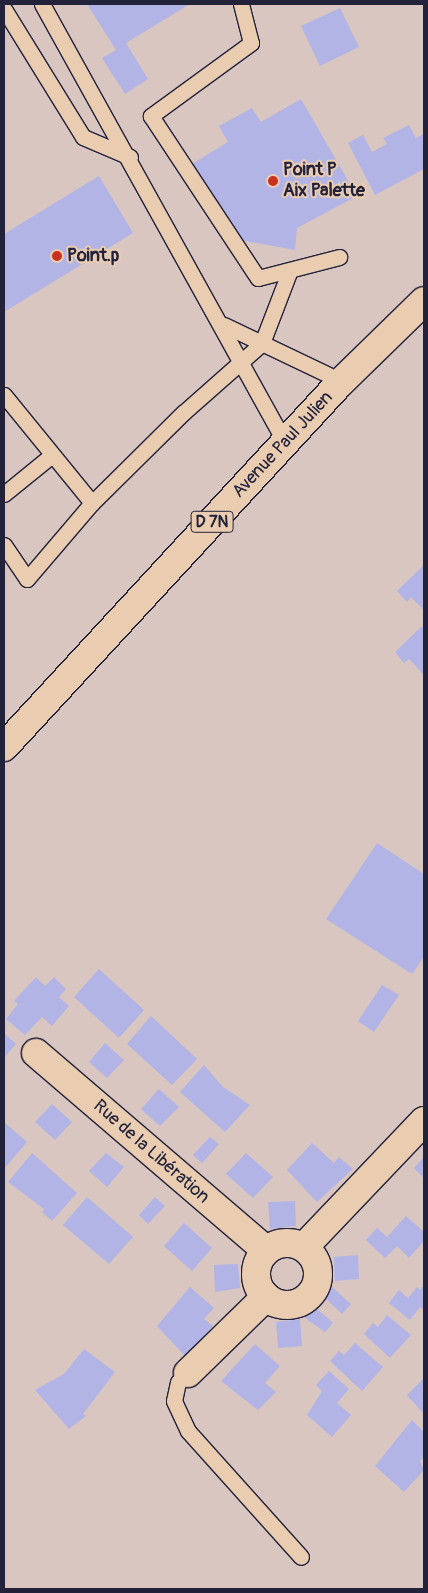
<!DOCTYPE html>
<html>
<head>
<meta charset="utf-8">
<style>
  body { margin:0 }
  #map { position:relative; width:428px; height:1593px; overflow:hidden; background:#d9c6c1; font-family:Pangolin,sans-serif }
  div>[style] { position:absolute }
  .building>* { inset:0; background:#b2b4e6 }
  .roads { filter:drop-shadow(1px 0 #22223b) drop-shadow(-1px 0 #22223b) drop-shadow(0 1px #22223b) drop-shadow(0 -1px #22223b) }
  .lane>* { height:15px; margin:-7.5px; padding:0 7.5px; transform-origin:7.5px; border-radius:7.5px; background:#eacdb1 }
  .street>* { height:28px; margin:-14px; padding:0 14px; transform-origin:14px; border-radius:14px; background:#eacdb1 }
  .street>.ring { margin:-14px; padding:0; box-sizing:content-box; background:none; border:28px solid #eacdb1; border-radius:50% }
  .primary>* { height:28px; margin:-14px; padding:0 14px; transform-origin:14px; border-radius:14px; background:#eacdb1 }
  .dots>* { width:14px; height:14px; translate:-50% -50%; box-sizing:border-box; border:2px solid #eacdb1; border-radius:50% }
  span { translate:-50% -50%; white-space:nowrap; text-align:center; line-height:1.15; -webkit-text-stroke:4px #eacdb1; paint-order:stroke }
  .shield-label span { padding:1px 4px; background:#eacdb1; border:1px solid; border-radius:4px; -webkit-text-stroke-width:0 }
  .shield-label { font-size:16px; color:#22223b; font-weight:700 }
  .poi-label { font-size:18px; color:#22223b; font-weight:700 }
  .left { translate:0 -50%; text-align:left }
  .street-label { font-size:18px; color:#22223b }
  .frame { position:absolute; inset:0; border:5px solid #22223b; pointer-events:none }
</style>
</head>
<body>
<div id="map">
  <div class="building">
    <div style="clip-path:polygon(87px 4px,190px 4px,126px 43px,148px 79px,125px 94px,102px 58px,116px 50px)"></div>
    <div style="clip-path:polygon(340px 8px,359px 47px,320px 66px,301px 26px)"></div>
    <div style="clip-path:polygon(301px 99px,357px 196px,297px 228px,295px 250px,240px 240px,187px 167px,228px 142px,219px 126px,252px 108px,261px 122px)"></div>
    <div style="clip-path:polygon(409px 125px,416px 138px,424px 134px,424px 169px,375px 195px,348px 143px,363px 135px,372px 152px,387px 144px,383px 138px)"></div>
    <div style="clip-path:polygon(99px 176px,133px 233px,4px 312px,4px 234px)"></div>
    <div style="clip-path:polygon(424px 565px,424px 607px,423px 609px,411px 597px,407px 602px,397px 591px)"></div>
    <div style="clip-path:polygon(422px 626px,424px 629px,424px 675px,409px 659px,404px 663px,395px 652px)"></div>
    <div style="clip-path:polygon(377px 843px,424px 874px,424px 957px,412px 974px,326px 919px)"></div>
    <div style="clip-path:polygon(99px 969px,144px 1010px,119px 1038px,74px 997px)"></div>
    <div style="clip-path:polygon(36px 977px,45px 986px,54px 977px,66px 989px,59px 997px,69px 1006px,52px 1026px,42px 1017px,25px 1035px,6px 1019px,18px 1004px,14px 1001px)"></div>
    <div style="clip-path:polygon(382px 985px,399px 995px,374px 1032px,358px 1021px)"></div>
    <div style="clip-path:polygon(151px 1016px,197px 1059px,172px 1085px,127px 1044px)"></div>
    <div style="clip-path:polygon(4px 1033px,16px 1044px,4px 1058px)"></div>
    <div style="clip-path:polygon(105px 1043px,124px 1060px,107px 1078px,89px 1062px)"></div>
    <div style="clip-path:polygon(204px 1065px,223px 1087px,250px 1105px,225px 1132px,180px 1092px)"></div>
    <div style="clip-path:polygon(159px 1089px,179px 1107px,160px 1126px,141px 1109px)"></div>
    <div style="clip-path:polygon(52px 1104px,72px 1122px,55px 1140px,35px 1122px)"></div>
    <div style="clip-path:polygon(4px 1122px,27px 1142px,4px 1169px)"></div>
    <div style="clip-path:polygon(210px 1137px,219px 1144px,202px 1163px,193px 1155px)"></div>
    <div style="clip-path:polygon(312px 1143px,334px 1163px,339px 1157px,353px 1169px,317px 1202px,287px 1170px)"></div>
    <div style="clip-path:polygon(32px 1153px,77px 1193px,52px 1221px,42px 1212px,44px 1209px,8px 1182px)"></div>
    <div style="clip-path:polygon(106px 1153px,124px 1167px,107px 1187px,89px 1171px)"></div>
    <div style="clip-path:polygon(246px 1153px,273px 1177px,253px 1198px,226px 1174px)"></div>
    <div style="clip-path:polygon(424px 1157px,424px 1178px,414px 1168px)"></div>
    <div style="clip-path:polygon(87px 1197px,133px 1237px,109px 1264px,63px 1225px)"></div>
    <div style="clip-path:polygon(155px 1197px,165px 1206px,148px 1224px,139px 1215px)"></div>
    <div style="clip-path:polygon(295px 1201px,296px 1226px,270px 1229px,268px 1202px)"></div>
    <div style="clip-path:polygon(406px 1216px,424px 1232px,424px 1241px,409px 1258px,397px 1246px,385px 1258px,366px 1240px,377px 1228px,387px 1237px)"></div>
    <div style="clip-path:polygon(184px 1223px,212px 1248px,192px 1271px,164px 1246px)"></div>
    <div style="clip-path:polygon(358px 1255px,359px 1279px,335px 1281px,334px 1257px)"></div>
    <div style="clip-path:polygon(238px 1264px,240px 1288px,215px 1292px,214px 1265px)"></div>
    <div style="clip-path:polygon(424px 1285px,424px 1310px,420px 1307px,410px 1320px,389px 1303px,399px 1290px,408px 1298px,417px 1287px,420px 1290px)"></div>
    <div style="clip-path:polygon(331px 1286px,351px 1304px,342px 1314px,323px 1296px)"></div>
    <div style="clip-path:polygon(190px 1287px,214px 1308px,204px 1319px,213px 1326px,186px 1357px,157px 1326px)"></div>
    <div style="clip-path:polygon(314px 1306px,333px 1323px,325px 1332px,305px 1318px)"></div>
    <div style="clip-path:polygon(387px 1315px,411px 1335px,390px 1358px,364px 1334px,373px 1323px,378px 1327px)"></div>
    <div style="clip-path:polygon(300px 1319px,302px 1346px,278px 1348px,276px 1322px)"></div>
    <div style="clip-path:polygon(355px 1343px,383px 1367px,362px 1391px,330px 1361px,339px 1351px,344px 1355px)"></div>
    <div style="clip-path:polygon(255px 1344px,280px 1366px,265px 1383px,276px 1392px,258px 1410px,221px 1381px)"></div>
    <div style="clip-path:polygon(84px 1349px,115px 1372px,83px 1414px,86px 1416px,69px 1429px,35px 1390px,64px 1374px)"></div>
    <div style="clip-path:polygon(329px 1371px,349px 1389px,337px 1403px,351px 1415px,332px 1437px,307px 1415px,322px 1391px,316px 1385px)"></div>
    <div style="clip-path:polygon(424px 1378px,424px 1414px,407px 1395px)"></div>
    <div style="clip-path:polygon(412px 1420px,424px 1432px,424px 1457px,420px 1461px,424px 1470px,404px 1492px,375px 1466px)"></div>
  </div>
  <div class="roads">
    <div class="lane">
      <div style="left:42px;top:4px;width:488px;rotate:61deg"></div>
      <div style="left:241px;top:4px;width:40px;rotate:75.6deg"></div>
      <div style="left:251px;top:43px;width:124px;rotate:143.9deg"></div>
      <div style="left:151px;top:116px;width:194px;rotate:56.6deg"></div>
      <div style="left:258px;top:278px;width:84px;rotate:-14.5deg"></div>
      <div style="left:4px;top:9px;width:150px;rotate:58.3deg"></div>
      <div style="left:83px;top:137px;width:51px;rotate:23.1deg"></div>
      <div style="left:224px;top:325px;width:116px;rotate:25.5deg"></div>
      <div style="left:4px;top:395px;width:139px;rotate:50.8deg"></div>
      <div style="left:4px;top:494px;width:62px;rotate:-39.1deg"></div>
      <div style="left:4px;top:545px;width:41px;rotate:55.9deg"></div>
      <div style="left:27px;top:579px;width:100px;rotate:-49.5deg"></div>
      <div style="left:92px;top:503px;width:128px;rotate:-44.7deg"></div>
      <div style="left:183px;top:413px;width:106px;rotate:-41.5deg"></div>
      <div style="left:262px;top:343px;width:78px;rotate:-69deg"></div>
      <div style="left:188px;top:1373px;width:13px;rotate:138deg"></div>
      <div style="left:178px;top:1382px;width:19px;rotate:102deg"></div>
      <div style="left:174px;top:1401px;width:33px;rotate:65deg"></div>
      <div style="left:188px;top:1431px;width:169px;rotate:48.1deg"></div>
    </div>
    <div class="street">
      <div style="left:36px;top:1053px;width:303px;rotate:40.6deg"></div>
      <div class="ring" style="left:256px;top:1243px;width:34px;height:34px"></div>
      <div style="left:304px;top:1247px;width:174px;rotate:-46.4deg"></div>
      <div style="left:188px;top:1373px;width:109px;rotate:-44.3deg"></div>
    </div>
    <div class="primary">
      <div style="left:4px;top:747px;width:495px;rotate:-47.3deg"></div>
      <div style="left:340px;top:383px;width:117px;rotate:-44.3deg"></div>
    </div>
  </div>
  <div class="dots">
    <div style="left:273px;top:181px;background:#c8321e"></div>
    <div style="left:57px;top:256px;background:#c8321e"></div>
  </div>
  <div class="shield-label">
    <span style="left:212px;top:522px">D 7N</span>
  </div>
  <div class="poi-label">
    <span class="left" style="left:283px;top:181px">Point P<br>Aix Palette</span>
    <span class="left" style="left:67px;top:256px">Point.p</span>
  </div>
  <div class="street-label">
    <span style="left:283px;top:445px;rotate:-47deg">Avenue Paul Julien</span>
    <span style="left:151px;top:1152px;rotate:41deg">Rue de la Libération</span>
  </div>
  <div class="frame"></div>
</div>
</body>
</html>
